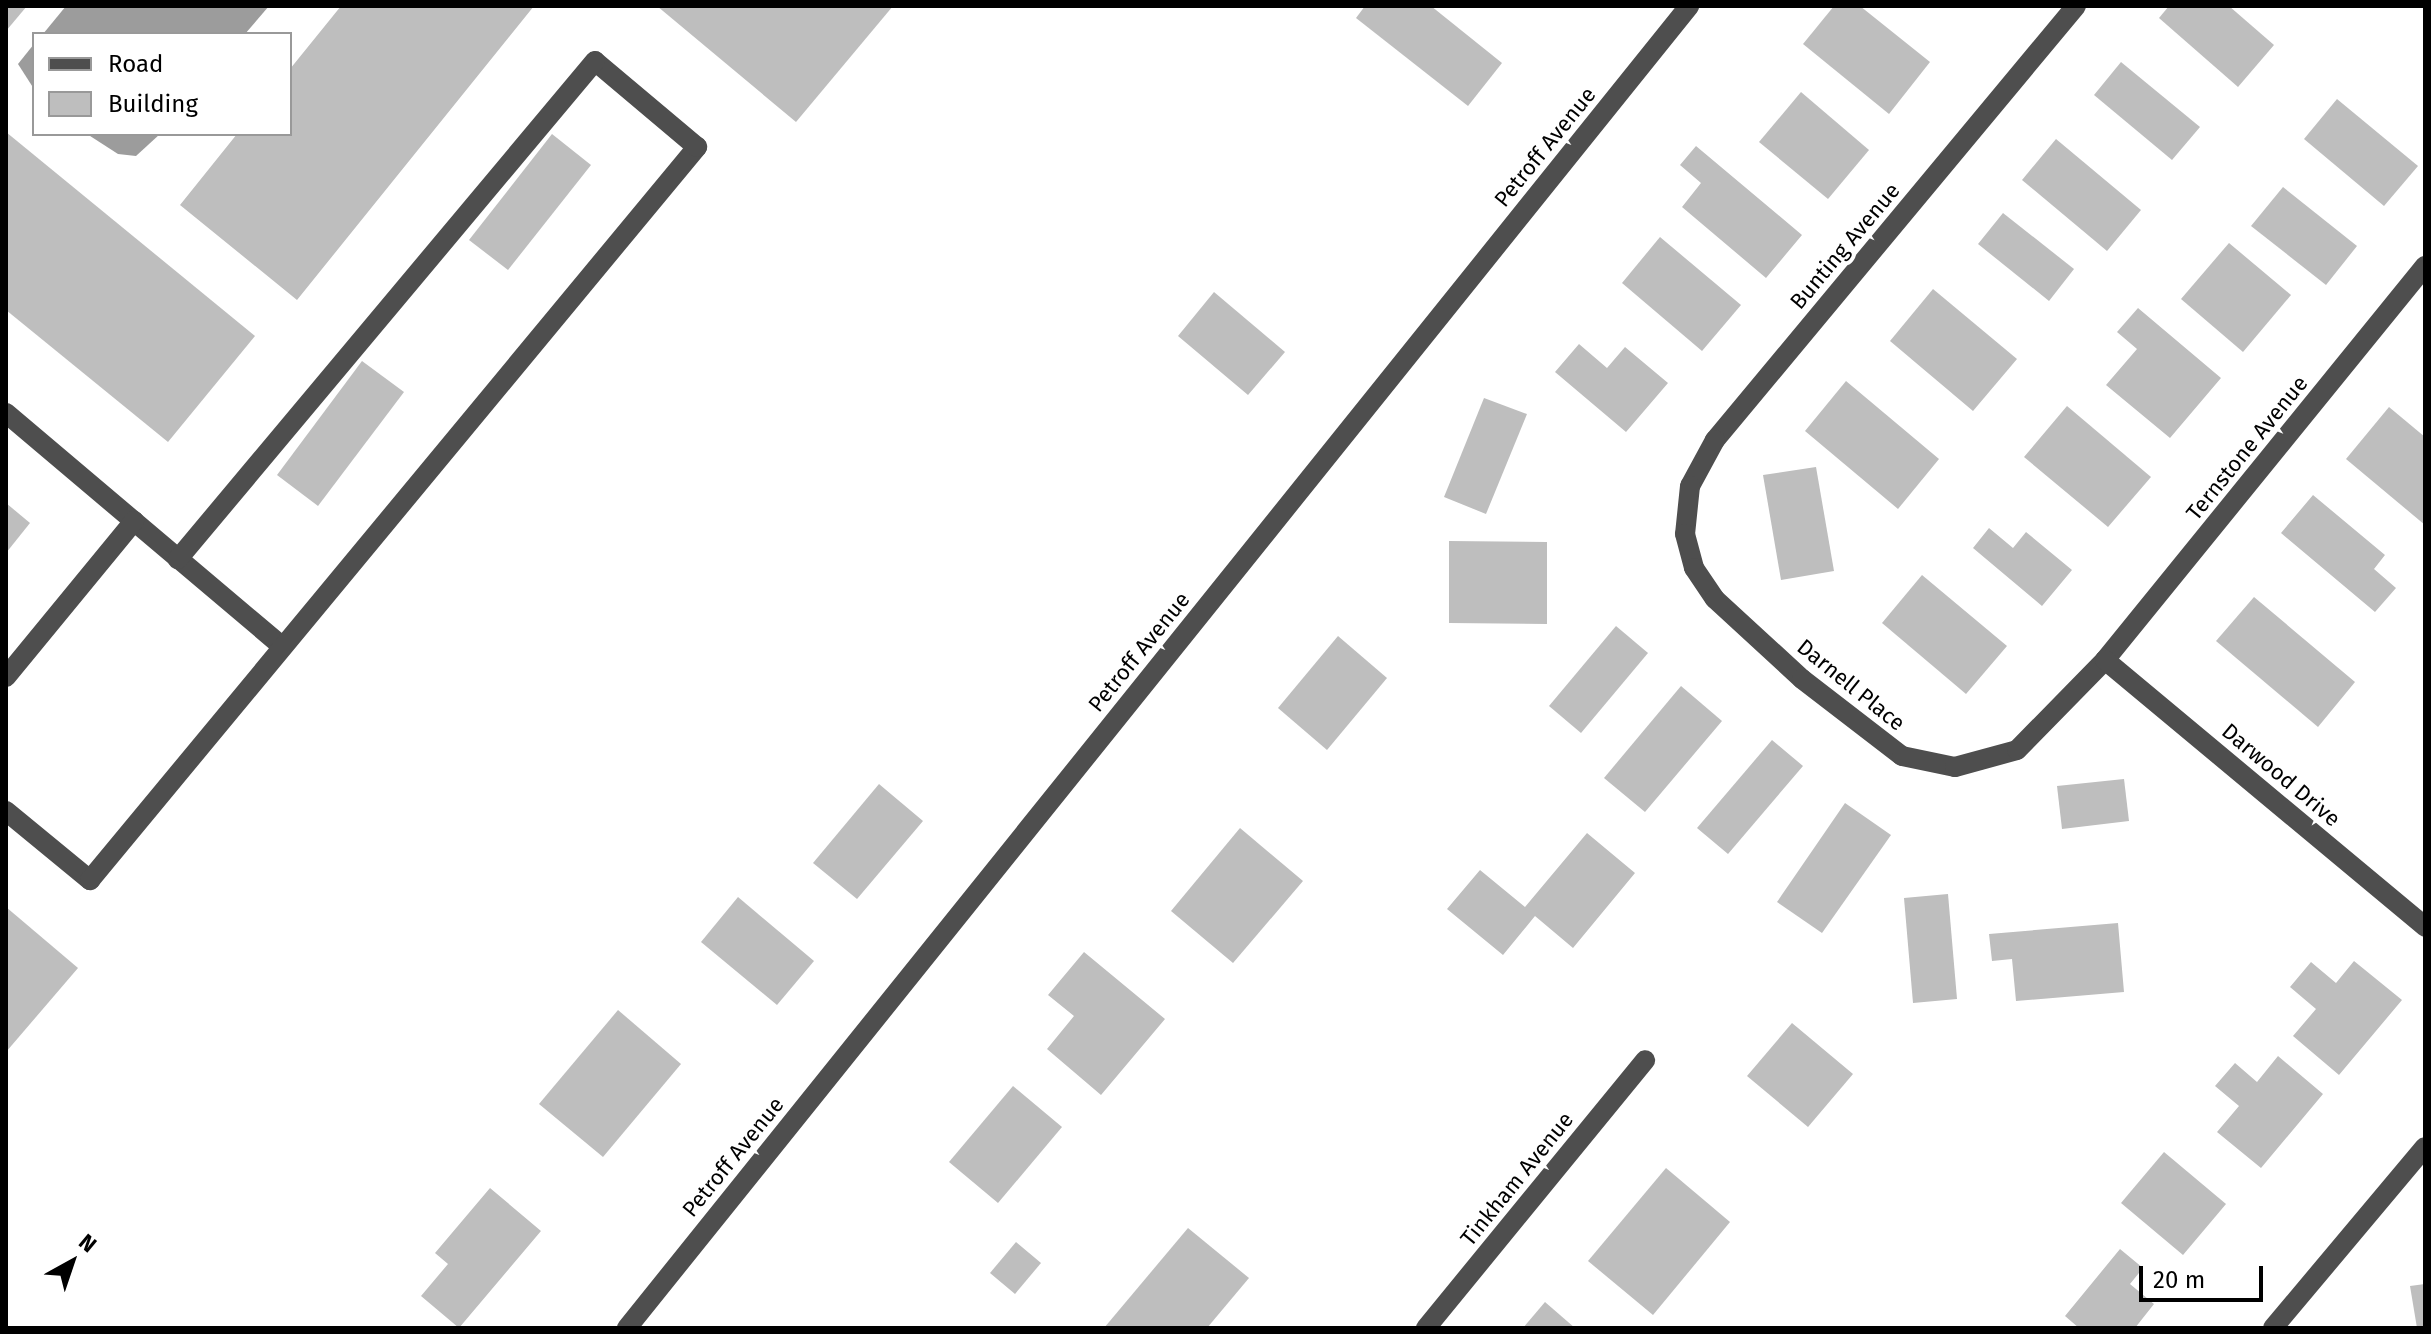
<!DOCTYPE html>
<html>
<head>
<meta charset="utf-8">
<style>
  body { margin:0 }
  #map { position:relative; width:2431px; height:1334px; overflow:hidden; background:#fff; font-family:"Fira Sans",sans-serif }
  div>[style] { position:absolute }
  .water>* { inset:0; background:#9c9c9c }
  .building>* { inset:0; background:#bebebe }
  .minor>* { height:20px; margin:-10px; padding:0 10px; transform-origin:10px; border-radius:10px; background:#4e4e4e }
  span { translate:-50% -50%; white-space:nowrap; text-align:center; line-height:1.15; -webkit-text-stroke:8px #fff; paint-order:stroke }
  .street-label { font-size:22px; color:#000 }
  .frame { position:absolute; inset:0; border:8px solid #000; pointer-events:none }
  .legend { position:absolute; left:32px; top:32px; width:260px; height:104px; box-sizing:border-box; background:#fff; border:2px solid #999; margin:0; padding:10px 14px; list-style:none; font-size:24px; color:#000 }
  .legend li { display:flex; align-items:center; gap:16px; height:40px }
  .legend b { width:40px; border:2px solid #999 }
  .north { position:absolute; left:32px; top:1222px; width:80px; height:80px; -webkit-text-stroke:6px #fff; paint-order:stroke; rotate:40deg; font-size:22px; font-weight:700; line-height:32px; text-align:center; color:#000 }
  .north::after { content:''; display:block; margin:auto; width:28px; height:36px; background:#000; clip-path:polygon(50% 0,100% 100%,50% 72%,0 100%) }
  .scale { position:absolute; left:2139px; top:1266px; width:124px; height:36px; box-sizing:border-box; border:4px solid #000; border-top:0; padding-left:10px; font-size:24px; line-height:28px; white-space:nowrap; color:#000; -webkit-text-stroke:6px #fff; paint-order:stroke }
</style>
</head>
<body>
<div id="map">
  <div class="water">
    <div style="clip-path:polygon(66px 6px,269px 6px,245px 34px,43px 34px)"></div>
    <div style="clip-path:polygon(34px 44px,34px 89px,18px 64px)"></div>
    <div style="clip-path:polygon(87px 134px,160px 134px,136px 156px,118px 154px)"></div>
  </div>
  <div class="building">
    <div style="clip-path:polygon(6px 6px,27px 6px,6px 31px)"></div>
    <div style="clip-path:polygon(341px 6px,534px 6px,297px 300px,180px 205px,237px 134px,290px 134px,290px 69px)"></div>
    <div style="clip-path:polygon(657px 6px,893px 6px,796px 122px)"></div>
    <div style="clip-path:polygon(1365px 6px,1431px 6px,1502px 63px,1468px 106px,1356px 18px)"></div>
    <div style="clip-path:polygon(1834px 6px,1860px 6px,1930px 62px,1889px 114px,1803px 44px)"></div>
    <div style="clip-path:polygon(2169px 6px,2229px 6px,2274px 45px,2238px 87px,2159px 18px)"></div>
    <div style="clip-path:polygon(2121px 62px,2200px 127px,2172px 160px,2094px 95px)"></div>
    <div style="clip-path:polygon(1801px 92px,1869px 150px,1828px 199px,1759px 142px)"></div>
    <div style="clip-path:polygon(2337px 99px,2418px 166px,2384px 206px,2304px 139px)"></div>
    <div style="clip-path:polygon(6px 132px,255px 336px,168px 442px,6px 310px)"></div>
    <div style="clip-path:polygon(552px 134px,591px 165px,508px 270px,469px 240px)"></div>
    <div style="clip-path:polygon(2056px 139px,2141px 210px,2107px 251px,2022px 180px)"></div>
    <div style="clip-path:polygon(1696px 146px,1802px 235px,1766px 278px,1682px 207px,1701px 183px,1680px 165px)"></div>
    <div style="clip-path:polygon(2283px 187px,2357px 246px,2326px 285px,2251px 226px)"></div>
    <div style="clip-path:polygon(2003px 213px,2074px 269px,2049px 301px,1978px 244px)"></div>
    <div style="clip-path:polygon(1660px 237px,1741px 305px,1702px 351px,1622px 283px)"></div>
    <div style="clip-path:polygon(2229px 243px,2291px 295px,2243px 352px,2181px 299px)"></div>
    <div style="clip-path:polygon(1933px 289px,2017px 359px,1973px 411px,1890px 341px)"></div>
    <div style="clip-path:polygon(1214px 292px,1285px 352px,1248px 395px,1178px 336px)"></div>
    <div style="clip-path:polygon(2138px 308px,2221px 378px,2170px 438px,2106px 385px,2137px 349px,2117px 332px)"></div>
    <div style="clip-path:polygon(1579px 344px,1607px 368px,1625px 347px,1668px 383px,1626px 432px,1555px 372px)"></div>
    <div style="clip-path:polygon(362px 361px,404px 392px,318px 506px,277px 475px)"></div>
    <div style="clip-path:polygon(1846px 381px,1939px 459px,1898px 509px,1805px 431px)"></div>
    <div style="clip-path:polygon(1484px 398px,1527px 414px,1486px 514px,1444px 497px)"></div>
    <div style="clip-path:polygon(2067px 406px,2151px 477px,2108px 527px,2024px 457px)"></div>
    <div style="clip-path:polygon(2389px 407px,2425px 437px,2425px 525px,2346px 459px)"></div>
    <div style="clip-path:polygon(1816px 467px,1834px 571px,1781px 580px,1763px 475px)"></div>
    <div style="clip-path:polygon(2313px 495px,2385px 555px,2374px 569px,2396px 588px,2375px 612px,2281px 533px)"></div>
    <div style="clip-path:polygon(6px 503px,30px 523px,6px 553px)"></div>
    <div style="clip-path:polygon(1989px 528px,2013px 548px,2026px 532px,2072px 570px,2042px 606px,1973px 548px)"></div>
    <div style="clip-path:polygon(1449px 541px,1547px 542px,1547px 624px,1449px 623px)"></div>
    <div style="clip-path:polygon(1922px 575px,2007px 646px,1966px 694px,1882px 623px)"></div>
    <div style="clip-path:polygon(2254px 597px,2355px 682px,2318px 727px,2216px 641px)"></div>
    <div style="clip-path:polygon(1616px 626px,1648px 653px,1581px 733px,1549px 706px)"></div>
    <div style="clip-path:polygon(1338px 636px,1387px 678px,1327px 750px,1278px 708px)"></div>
    <div style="clip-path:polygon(1681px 686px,1722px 721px,1645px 812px,1604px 778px)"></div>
    <div style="clip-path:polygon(1772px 740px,1803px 766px,1728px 854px,1697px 828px)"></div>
    <div style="clip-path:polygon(2124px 779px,2129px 821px,2062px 829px,2057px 786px)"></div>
    <div style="clip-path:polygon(879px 784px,923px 821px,857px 899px,813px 863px)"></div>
    <div style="clip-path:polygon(1845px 803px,1891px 835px,1822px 933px,1777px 902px)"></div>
    <div style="clip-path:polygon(1240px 828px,1303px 881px,1233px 963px,1171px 911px)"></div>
    <div style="clip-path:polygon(1587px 833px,1635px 873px,1573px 948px,1535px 916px,1503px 955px,1447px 909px,1480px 870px,1525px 907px)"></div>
    <div style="clip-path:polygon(1948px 894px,1957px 999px,1913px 1003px,1904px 898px)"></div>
    <div style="clip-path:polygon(738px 897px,814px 961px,777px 1005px,701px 942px)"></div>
    <div style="clip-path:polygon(6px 907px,78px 968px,6px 1052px)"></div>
    <div style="clip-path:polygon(2118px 923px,2124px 992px,2016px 1001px,2012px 959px,1992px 961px,1989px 934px)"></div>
    <div style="clip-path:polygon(1084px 952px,1165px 1019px,1101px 1095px,1047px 1049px,1074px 1016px,1048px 995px)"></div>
    <div style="clip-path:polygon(2354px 961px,2402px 1000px,2339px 1075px,2293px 1036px,2316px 1009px,2290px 987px,2311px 962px,2336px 983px)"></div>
    <div style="clip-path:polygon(618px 1010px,681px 1064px,603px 1157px,539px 1104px)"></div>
    <div style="clip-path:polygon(1792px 1023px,1853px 1074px,1808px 1127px,1747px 1076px)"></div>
    <div style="clip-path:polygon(2278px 1056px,2323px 1094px,2261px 1168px,2217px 1132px,2239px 1106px,2215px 1086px,2235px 1063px,2257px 1082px)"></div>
    <div style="clip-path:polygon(1013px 1086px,1062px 1127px,998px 1203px,949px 1162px)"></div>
    <div style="clip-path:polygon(2164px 1152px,2226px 1204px,2183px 1255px,2121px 1203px)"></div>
    <div style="clip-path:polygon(1666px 1168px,1730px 1222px,1653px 1315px,1588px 1261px)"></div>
    <div style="clip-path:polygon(490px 1188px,541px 1231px,459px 1328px,421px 1296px,448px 1264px,435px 1253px)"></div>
    <div style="clip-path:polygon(1188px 1228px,1249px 1278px,1207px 1328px,1104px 1328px)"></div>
    <div style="clip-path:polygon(1016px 1242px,1041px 1263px,1015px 1294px,990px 1273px)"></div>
    <div style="clip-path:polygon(2120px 1249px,2143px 1268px,2130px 1284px,2154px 1304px,2135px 1328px,2079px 1328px,2065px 1316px)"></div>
    <div style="clip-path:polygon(2425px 1284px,2425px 1328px,2417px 1328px,2410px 1286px)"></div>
    <div style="clip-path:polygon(1545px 1302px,1575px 1328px,1523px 1328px)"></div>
  </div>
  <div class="minor">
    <div style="left:2076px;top:6px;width:565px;rotate:129.75deg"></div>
    <div style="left:1715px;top:440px;width:52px;rotate:118.5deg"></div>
    <div style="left:1690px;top:486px;width:48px;rotate:95.9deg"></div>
    <div style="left:1685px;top:534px;width:35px;rotate:75deg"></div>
    <div style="left:1694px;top:568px;width:37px;rotate:56deg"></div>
    <div style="left:1715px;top:599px;width:118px;rotate:42.6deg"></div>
    <div style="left:1802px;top:679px;width:126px;rotate:37.6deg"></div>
    <div style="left:1902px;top:756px;width:54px;rotate:11.7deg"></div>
    <div style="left:1955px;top:767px;width:64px;rotate:-15.3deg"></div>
    <div style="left:2017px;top:750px;width:126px;rotate:-45.6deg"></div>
    <div style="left:2105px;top:660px;width:508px;rotate:-50.92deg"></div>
    <div style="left:6px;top:413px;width:361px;rotate:40.2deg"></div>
    <div style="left:2105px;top:660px;width:417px;rotate:39.8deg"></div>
    <div style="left:6px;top:677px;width:202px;rotate:-50.6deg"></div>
    <div style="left:6px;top:811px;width:109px;rotate:39.4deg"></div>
    <div style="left:90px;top:880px;width:952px;rotate:-50.37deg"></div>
    <div style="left:697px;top:147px;width:133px;rotate:-139.9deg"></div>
    <div style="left:595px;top:61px;width:650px;rotate:129.94deg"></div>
    <div style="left:627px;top:1328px;width:1696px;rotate:-51.22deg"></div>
    <div style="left:1426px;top:1328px;width:346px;rotate:-50.7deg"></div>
    <div style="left:2273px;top:1328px;width:236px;rotate:-50deg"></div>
  </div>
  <div class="street-label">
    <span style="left:1545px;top:147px;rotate:-51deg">Petroff Avenue</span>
    <span style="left:1845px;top:246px;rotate:-50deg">Bunting Avenue</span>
    <span style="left:2247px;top:448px;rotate:-51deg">Ternstone Avenue</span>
    <span style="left:1139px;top:652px;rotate:-51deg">Petroff Avenue</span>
    <span style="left:1851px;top:685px;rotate:39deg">Darnell Place</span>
    <span style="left:2281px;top:775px;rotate:40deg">Darwood Drive</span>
    <span style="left:733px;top:1157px;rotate:-51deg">Petroff Avenue</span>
    <span style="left:1517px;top:1179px;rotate:-51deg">Tinkham Avenue</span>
  </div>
  <div class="frame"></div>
  <ul class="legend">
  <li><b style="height:10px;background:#4e4e4e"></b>Road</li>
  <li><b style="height:22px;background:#bebebe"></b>Building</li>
  </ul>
  <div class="north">N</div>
  <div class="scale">20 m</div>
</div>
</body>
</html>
